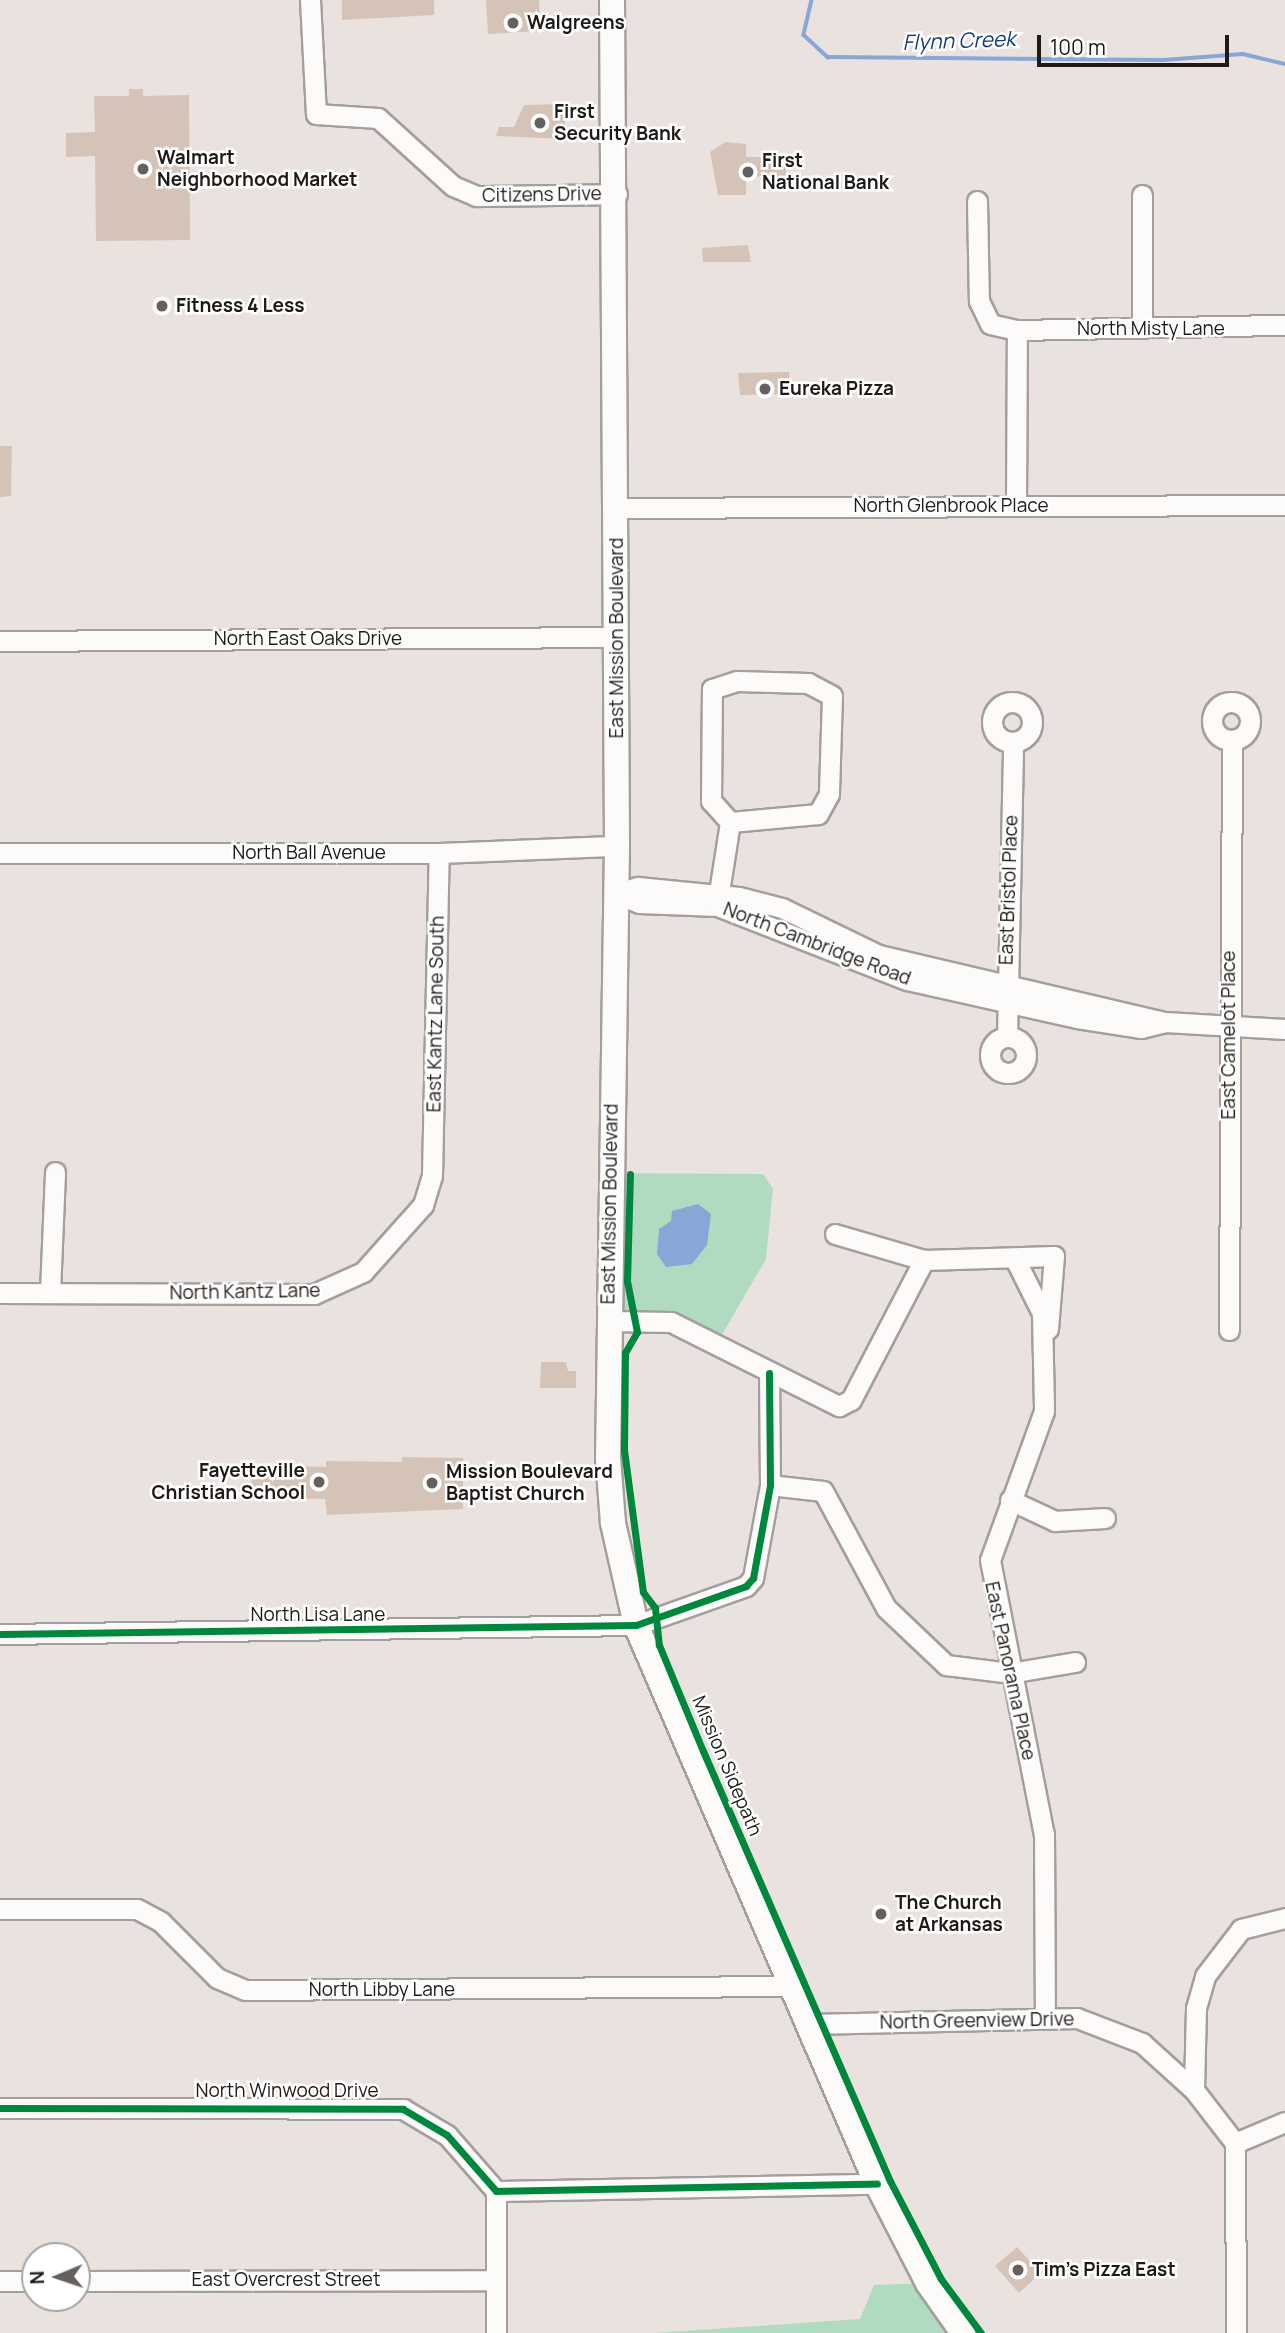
<!DOCTYPE html>
<html>
<head>
<meta charset="utf-8">
<style>
  body { margin:0 }
  #map { position:relative; width:1285px; height:2333px; overflow:hidden; background:#e9e2df; font-family:Manrope,sans-serif }
  div>[style] { position:absolute }
  .green>* { inset:0; background:#b1dbc0 }
  .water>* { inset:0; background:#88a6d6 }
  .stream>* { height:3.5px; margin:-1.75px; padding:0 1.75px; transform-origin:1.75px; border-radius:1.75px; background:#88a6d6 }
  .building>* { inset:0; background:#d6c3b8 }
  .roads { filter:drop-shadow(2px 0 #a49e9c) drop-shadow(-2px 0 #a49e9c) drop-shadow(0 2px #a49e9c) drop-shadow(0 -2px #a49e9c) }
  .minor>* { height:19px; margin:-9.5px; padding:0 9.5px; transform-origin:9.5px; border-radius:9.5px; background:#fcfbfa }
  .minor>.ring { margin:-9.5px; padding:0; box-sizing:content-box; background:none; border:19px solid #fcfbfa; border-radius:50% }
  .major>* { height:24px; margin:-12px; padding:0 12px; transform-origin:12px; border-radius:12px; background:#fcfbfa }
  .cycleway>* { height:7px; margin:-3.5px; padding:0 3.5px; transform-origin:3.5px; border-radius:3.5px; background:#00873e }
  .dots>* { width:19px; height:19px; translate:-50% -50%; box-sizing:border-box; border:4px solid #fff; border-radius:50% }
  span { translate:-50% -50%; white-space:nowrap; text-align:center; line-height:1.15; -webkit-text-stroke:5px #fff; paint-order:stroke }
  .poi-label { font-size:19px; color:#1e1a18; font-weight:700 }
  .left { translate:0 -50%; text-align:left }
  .right { translate:-100% -50%; text-align:right }
  .street-label { font-size:19px; color:#1e1a18 }
  .water-label { font-size:21px; color:#123e7e; font-style:italic }
  .north { position:absolute; left:21px; top:2242px; width:70px; height:70px; box-sizing:border-box; background:#fff; border:2px solid #a5a3a3; border-radius:50%; rotate:268deg; font-size:19px; font-weight:700; line-height:28px; text-align:center; color:#1e1a18 }
  .north::after { content:''; display:block; margin:auto; width:24px; height:32px; background:#65605e; clip-path:polygon(50% 0,100% 100%,50% 72%,0 100%) }
  .scale { position:absolute; left:1037px; top:35px; width:192px; height:32px; box-sizing:border-box; border:4px solid #1e1a18; border-top:0; padding-left:9px; font-size:21px; line-height:24px; white-space:nowrap; color:#1e1a18; -webkit-text-stroke:5px #fff; paint-order:stroke }
</style>
</head>
<body>
<div id="map">
  <div class="green">
    <div style="clip-path:polygon(611px 1173px,763px 1174px,773px 1189px,766px 1259px,716px 1345px,671px 1322px,608px 1321px)"></div>
    <div style="clip-path:polygon(928px 2283px,963px 2333px,653px 2333px,860px 2319px,874px 2285px)"></div>
  </div>
  <div class="water">
    <div style="clip-path:polygon(698px 1204px,711px 1214px,707px 1245px,692px 1264px,666px 1267px,657px 1254px,659px 1229px,671px 1221px,672px 1211px)"></div>
  </div>
  <div class="stream">
    <div style="left:812px;top:0;width:36px;rotate:103deg"></div>
    <div style="left:804px;top:35px;width:33px;rotate:43deg"></div>
    <div style="left:828px;top:57px;width:336px;rotate:0.5deg"></div>
    <div style="left:1164px;top:60px;width:79px;rotate:-4.3deg"></div>
    <div style="left:1243px;top:54px;width:43px;rotate:13.4deg"></div>
  </div>
  <div class="building">
    <div style="clip-path:polygon(342px 0,434px 0,434px 15px,342px 20px)"></div>
    <div style="clip-path:polygon(486px 0,539px 0,540px 31px,488px 34px)"></div>
    <div style="clip-path:polygon(129px 89px,143px 89px,143px 96px,189px 95px,190px 240px,96px 241px,95px 156px,66px 157px,66px 133px,95px 132px,94px 96px,129px 96px)"></div>
    <div style="clip-path:polygon(564px 104px,566px 139px,496px 136px,499px 127px,514px 127px,524px 105px)"></div>
    <div style="clip-path:polygon(746px 144px,746px 157px,786px 157px,786px 177px,746px 176px,746px 195px,718px 195px,710px 152px,725px 142px)"></div>
    <div style="clip-path:polygon(748px 245px,751px 262px,703px 262px,702px 248px)"></div>
    <div style="clip-path:polygon(789px 372px,790px 394px,740px 395px,738px 373px)"></div>
    <div style="clip-path:polygon(0 446px,12px 446px,11px 496px,0 497px)"></div>
    <div style="clip-path:polygon(541px 1362px,566px 1362px,568px 1371px,576px 1371px,576px 1388px,540px 1388px)"></div>
    <div style="clip-path:polygon(402px 1457px,463px 1458px,463px 1509px,327px 1515px,325px 1499px,251px 1497px,252px 1465px,326px 1467px,326px 1461px,402px 1462px)"></div>
    <div style="clip-path:polygon(1017px 2247px,1041px 2273px,1019px 2293px,995px 2266px)"></div>
  </div>
  <div class="roads">
    <div class="minor">
      <div style="left:310px;top:0;width:114px;rotate:87deg"></div>
      <div style="left:316px;top:114px;width:62px;rotate:3.7deg"></div>
      <div style="left:378px;top:118px;width:101px;rotate:42.2deg"></div>
      <div style="left:453px;top:186px;width:25px;rotate:23deg"></div>
      <div style="left:476px;top:196px;width:141px;rotate:-0.8deg"></div>
      <div style="left:977px;top:201px;width:100px;rotate:88.9deg"></div>
      <div style="left:979px;top:301px;width:25px;rotate:64deg"></div>
      <div style="left:990px;top:324px;width:28px;rotate:13deg"></div>
      <div style="left:1017px;top:330px;width:268px;rotate:-1.1deg"></div>
      <div style="left:1142px;top:328px;width:133px;rotate:-90deg"></div>
      <div style="left:1016px;top:506px;width:176px;rotate:-89.7deg"></div>
      <div style="left:617px;top:508px;width:668px;rotate:-0.26deg"></div>
      <div style="left:0;top:641px;width:617px;rotate:-0.37deg"></div>
      <div style="left:737px;top:681px;width:71px;rotate:1.6deg"></div>
      <div style="left:808px;top:683px;width:27px;rotate:28deg"></div>
      <div style="left:832px;top:696px;width:98px;rotate:91.8deg"></div>
      <div style="left:829px;top:794px;width:23px;rotate:119deg"></div>
      <div style="left:818px;top:814px;width:88px;rotate:174.8deg"></div>
      <div style="left:730px;top:822px;width:28px;rotate:-132deg"></div>
      <div style="left:711px;top:801px;width:112px;rotate:-89.5deg"></div>
      <div style="left:712px;top:689px;width:26px;rotate:-18deg"></div>
      <div class="ring" style="left:1212px;top:702px;width:19px;height:19px"></div>
      <div class="ring" style="left:992px;top:702px;width:21px;height:21px"></div>
      <div style="left:0;top:853px;width:439px"></div>
      <div style="left:439px;top:853px;width:178px;rotate:-2.3deg"></div>
      <div style="left:616px;top:894px;width:25px;rotate:21deg"></div>
      <div style="left:639px;top:903px;width:78px;rotate:2.2deg"></div>
      <div style="left:717px;top:906px;width:204px;rotate:21.3deg"></div>
      <div style="left:907px;top:980px;width:174px;rotate:12.6deg"></div>
      <div style="left:1077px;top:1018px;width:65px;rotate:8.9deg"></div>
      <div style="left:1141px;top:1028px;width:25px;rotate:-14deg"></div>
      <div style="left:1165px;top:1022px;width:120px;rotate:3.3deg"></div>
      <div style="left:616px;top:894px;width:23px;rotate:-18deg"></div>
      <div style="left:638px;top:887px;width:101px;rotate:5.7deg"></div>
      <div style="left:739px;top:897px;width:44px;rotate:14.3deg"></div>
      <div style="left:782px;top:908px;width:108px;rotate:25.9deg"></div>
      <div style="left:879px;top:955px;width:294px;rotate:13.2deg"></div>
      <div style="left:717px;top:905px;width:84px;rotate:-81.1deg"></div>
      <div class="ring" style="left:990px;top:1037px;width:17px;height:17px"></div>
      <div style="left:1007px;top:1037px;width:295px;rotate:-88.8deg"></div>
      <div style="left:835px;top:1234px;width:93px;rotate:16.3deg"></div>
      <div style="left:924px;top:1260px;width:130px;rotate:-1.8deg"></div>
      <div style="left:1054px;top:1256px;width:73px;rotate:94.7deg"></div>
      <div style="left:1015px;top:1259px;width:60px;rotate:63.4deg"></div>
      <div style="left:1042px;top:1313px;width:98px;rotate:88.8deg"></div>
      <div style="left:1044px;top:1411px;width:158px;rotate:109.9deg"></div>
      <div style="left:990px;top:1560px;width:279px;rotate:78.9deg"></div>
      <div style="left:1044px;top:1834px;width:183px;rotate:89.7deg"></div>
      <div style="left:50px;top:1292px;width:120px;rotate:-87.6deg"></div>
      <div style="left:0;top:1293px;width:314px;rotate:0.2deg"></div>
      <div style="left:314px;top:1294px;width:54px;rotate:-24.2deg"></div>
      <div style="left:363px;top:1272px;width:90px;rotate:-48.2deg"></div>
      <div style="left:423px;top:1205px;width:31px;rotate:-73deg"></div>
      <div style="left:432px;top:1175px;width:322px;rotate:-88.8deg"></div>
      <div style="left:608px;top:1321px;width:63px;rotate:0.9deg"></div>
      <div style="left:671px;top:1322px;width:188px;rotate:26.6deg"></div>
      <div style="left:839px;top:1406px;width:13px;rotate:-27deg"></div>
      <div style="left:851px;top:1400px;width:158px;rotate:-62.5deg"></div>
      <div style="left:1229px;top:1330px;width:590px;rotate:-89.71deg"></div>
      <div style="left:770px;top:1485px;width:53px;rotate:6.5deg"></div>
      <div style="left:823px;top:1491px;width:133px;rotate:61.7deg"></div>
      <div style="left:886px;top:1608px;width:83px;rotate:43.5deg"></div>
      <div style="left:946px;top:1665px;width:64px;rotate:7.1deg"></div>
      <div style="left:1010px;top:1673px;width:66px;rotate:-9.6deg"></div>
      <div style="left:1010px;top:1500px;width:50px;rotate:25deg"></div>
      <div style="left:1055px;top:1521px;width:50px;rotate:-3.4deg"></div>
      <div style="left:0;top:1634px;width:636px;rotate:-0.81deg"></div>
      <div style="left:636px;top:1625px;width:117px;rotate:-19.5deg"></div>
      <div style="left:746px;top:1586px;width:11px;rotate:-49deg"></div>
      <div style="left:753px;top:1578px;width:95px;rotate:-79.6deg"></div>
      <div style="left:770px;top:1485px;width:112px;rotate:-90.5deg"></div>
      <div style="left:0;top:1909px;width:137px"></div>
      <div style="left:137px;top:1909px;width:27px;rotate:28deg"></div>
      <div style="left:161px;top:1922px;width:79px;rotate:45deg"></div>
      <div style="left:217px;top:1978px;width:30px;rotate:23deg"></div>
      <div style="left:245px;top:1990px;width:549px;rotate:-0.42deg"></div>
      <div style="left:811px;top:2024px;width:266px;rotate:-1.3deg"></div>
      <div style="left:1077px;top:2018px;width:70px;rotate:21deg"></div>
      <div style="left:1142px;top:2043px;width:70px;rotate:42.1deg"></div>
      <div style="left:1194px;top:2090px;width:82px;rotate:-88.6deg"></div>
      <div style="left:1196px;top:2008px;width:33px;rotate:-74deg"></div>
      <div style="left:1205px;top:1976px;width:59px;rotate:-52.5deg"></div>
      <div style="left:1241px;top:1929px;width:45px;rotate:-14deg"></div>
      <div style="left:1194px;top:2090px;width:67px;rotate:52.3deg"></div>
      <div style="left:1235px;top:2143px;width:54px;rotate:-22.8deg"></div>
      <div style="left:0;top:2108px;width:403px;rotate:0.1deg"></div>
      <div style="left:403px;top:2109px;width:51px;rotate:30.6deg"></div>
      <div style="left:447px;top:2135px;width:74px;rotate:48.8deg"></div>
      <div style="left:496px;top:2191px;width:381px;rotate:-1.1deg"></div>
      <div style="left:1235px;top:2143px;width:190px;rotate:89.7deg"></div>
      <div style="left:0;top:2281px;width:35px"></div>
      <div style="left:77px;top:2281px;width:417px;rotate:-0.1deg"></div>
      <div style="left:496px;top:2333px;width:142px;rotate:-90deg"></div>
    </div>
    <div class="major">
      <div style="left:612px;top:0;width:846px;rotate:89.66deg"></div>
      <div style="left:617px;top:846px;width:612px;rotate:90.84deg"></div>
      <div style="left:608px;top:1458px;width:65px;rotate:85.6deg"></div>
      <div style="left:613px;top:1523px;width:105px;rotate:77.3deg"></div>
      <div style="left:636px;top:1625px;width:609px;rotate:66.68deg"></div>
      <div style="left:877px;top:2184px;width:111px;rotate:62.7deg"></div>
      <div style="left:928px;top:2283px;width:61px;rotate:55deg"></div>
    </div>
  </div>
  <div class="cycleway">
    <div style="left:630px;top:1174px;width:107px;rotate:91.6deg"></div>
    <div style="left:627px;top:1281px;width:52px;rotate:78.9deg"></div>
    <div style="left:637px;top:1332px;width:24px;rotate:120deg"></div>
    <div style="left:625px;top:1353px;width:97px;rotate:90.6deg"></div>
    <div style="left:624px;top:1450px;width:143px;rotate:82.4deg"></div>
    <div style="left:643px;top:1592px;width:20px;rotate:53deg"></div>
    <div style="left:655px;top:1608px;width:37px;rotate:84deg"></div>
    <div style="left:659px;top:1645px;width:115px;rotate:67.5deg"></div>
    <div style="left:703px;top:1751px;width:469px;rotate:66.5deg"></div>
    <div style="left:890px;top:2181px;width:110px;rotate:62.5deg"></div>
    <div style="left:941px;top:2279px;width:67px;rotate:53.5deg"></div>
    <div style="left:0;top:1634px;width:636px;rotate:-0.81deg"></div>
    <div style="left:636px;top:1625px;width:117px;rotate:-19.5deg"></div>
    <div style="left:746px;top:1586px;width:11px;rotate:-49deg"></div>
    <div style="left:753px;top:1578px;width:95px;rotate:-79.6deg"></div>
    <div style="left:770px;top:1485px;width:112px;rotate:-90.5deg"></div>
    <div style="left:0;top:2108px;width:403px;rotate:0.1deg"></div>
    <div style="left:403px;top:2109px;width:51px;rotate:30.6deg"></div>
    <div style="left:447px;top:2135px;width:74px;rotate:48.8deg"></div>
    <div style="left:496px;top:2191px;width:381px;rotate:-1.1deg"></div>
  </div>
  <div class="dots">
    <div style="left:513px;top:23px;background:#65605e"></div>
    <div style="left:540px;top:123px;background:#65605e"></div>
    <div style="left:143px;top:169px;background:#65605e"></div>
    <div style="left:748px;top:172px;background:#65605e"></div>
    <div style="left:162px;top:306px;background:#65605e"></div>
    <div style="left:765px;top:389px;background:#65605e"></div>
    <div style="left:319px;top:1482px;background:#65605e"></div>
    <div style="left:432px;top:1483px;background:#65605e"></div>
    <div style="left:881px;top:1914px;background:#65605e"></div>
    <div style="left:1018px;top:2270px;background:#65605e"></div>
  </div>
  <div class="poi-label">
    <span class="left" style="left:527px;top:23px">Walgreens</span>
    <span class="left" style="left:554px;top:123px">First<br>Security Bank</span>
    <span class="left" style="left:157px;top:169px">Walmart<br>Neighborhood Market</span>
    <span class="left" style="left:762px;top:172px">First<br>National Bank</span>
    <span class="left" style="left:176px;top:306px">Fitness 4 Less</span>
    <span class="left" style="left:779px;top:389px">Eureka Pizza</span>
    <span class="right" style="left:305px;top:1482px">Fayetteville<br>Christian School</span>
    <span class="left" style="left:446px;top:1483px">Mission Boulevard<br>Baptist Church</span>
    <span class="left" style="left:895px;top:1914px">The Church<br>at Arkansas</span>
    <span class="left" style="left:1032px;top:2270px">Tim’s Pizza East</span>
  </div>
  <div class="street-label">
    <span style="left:542px;top:195px;rotate:-1deg">Citizens Drive</span>
    <span style="left:1151px;top:329px">North Misty Lane</span>
    <span style="left:951px;top:506px">North Glenbrook Place</span>
    <span style="left:617px;top:638px;rotate:-90deg">East Mission Boulevard</span>
    <span style="left:308px;top:639px">North East Oaks Drive</span>
    <span style="left:309px;top:853px">North Ball Avenue</span>
    <span style="left:1009px;top:890px;rotate:-88deg">East Bristol Place</span>
    <span style="left:817px;top:944px;rotate:21deg">North Cambridge Road</span>
    <span style="left:436px;top:1014px;rotate:-89deg">East Kantz Lane South</span>
    <span style="left:1229px;top:1035px;rotate:-90deg">East Camelot Place</span>
    <span style="left:610px;top:1204px;rotate:-89deg">East Mission Boulevard</span>
    <span style="left:245px;top:1292px;rotate:-1deg">North Kantz Lane</span>
    <span style="left:318px;top:1615px">North Lisa Lane</span>
    <span style="left:1010px;top:1671px;rotate:78deg">East Panorama Place</span>
    <span style="left:727px;top:1766px;rotate:67deg">Mission Sidepath</span>
    <span style="left:382px;top:1990px">North Libby Lane</span>
    <span style="left:977px;top:2021px;rotate:-1deg">North Greenview Drive</span>
    <span style="left:287px;top:2091px">North Winwood Drive</span>
    <span style="left:286px;top:2280px">East Overcrest Street</span>
  </div>
  <div class="water-label">
    <span style="left:959px;top:40px;rotate:-2deg">Flynn Creek</span>
  </div>
  <div class="north">N</div>
  <div class="scale">100 m</div>
</div>
</body>
</html>
